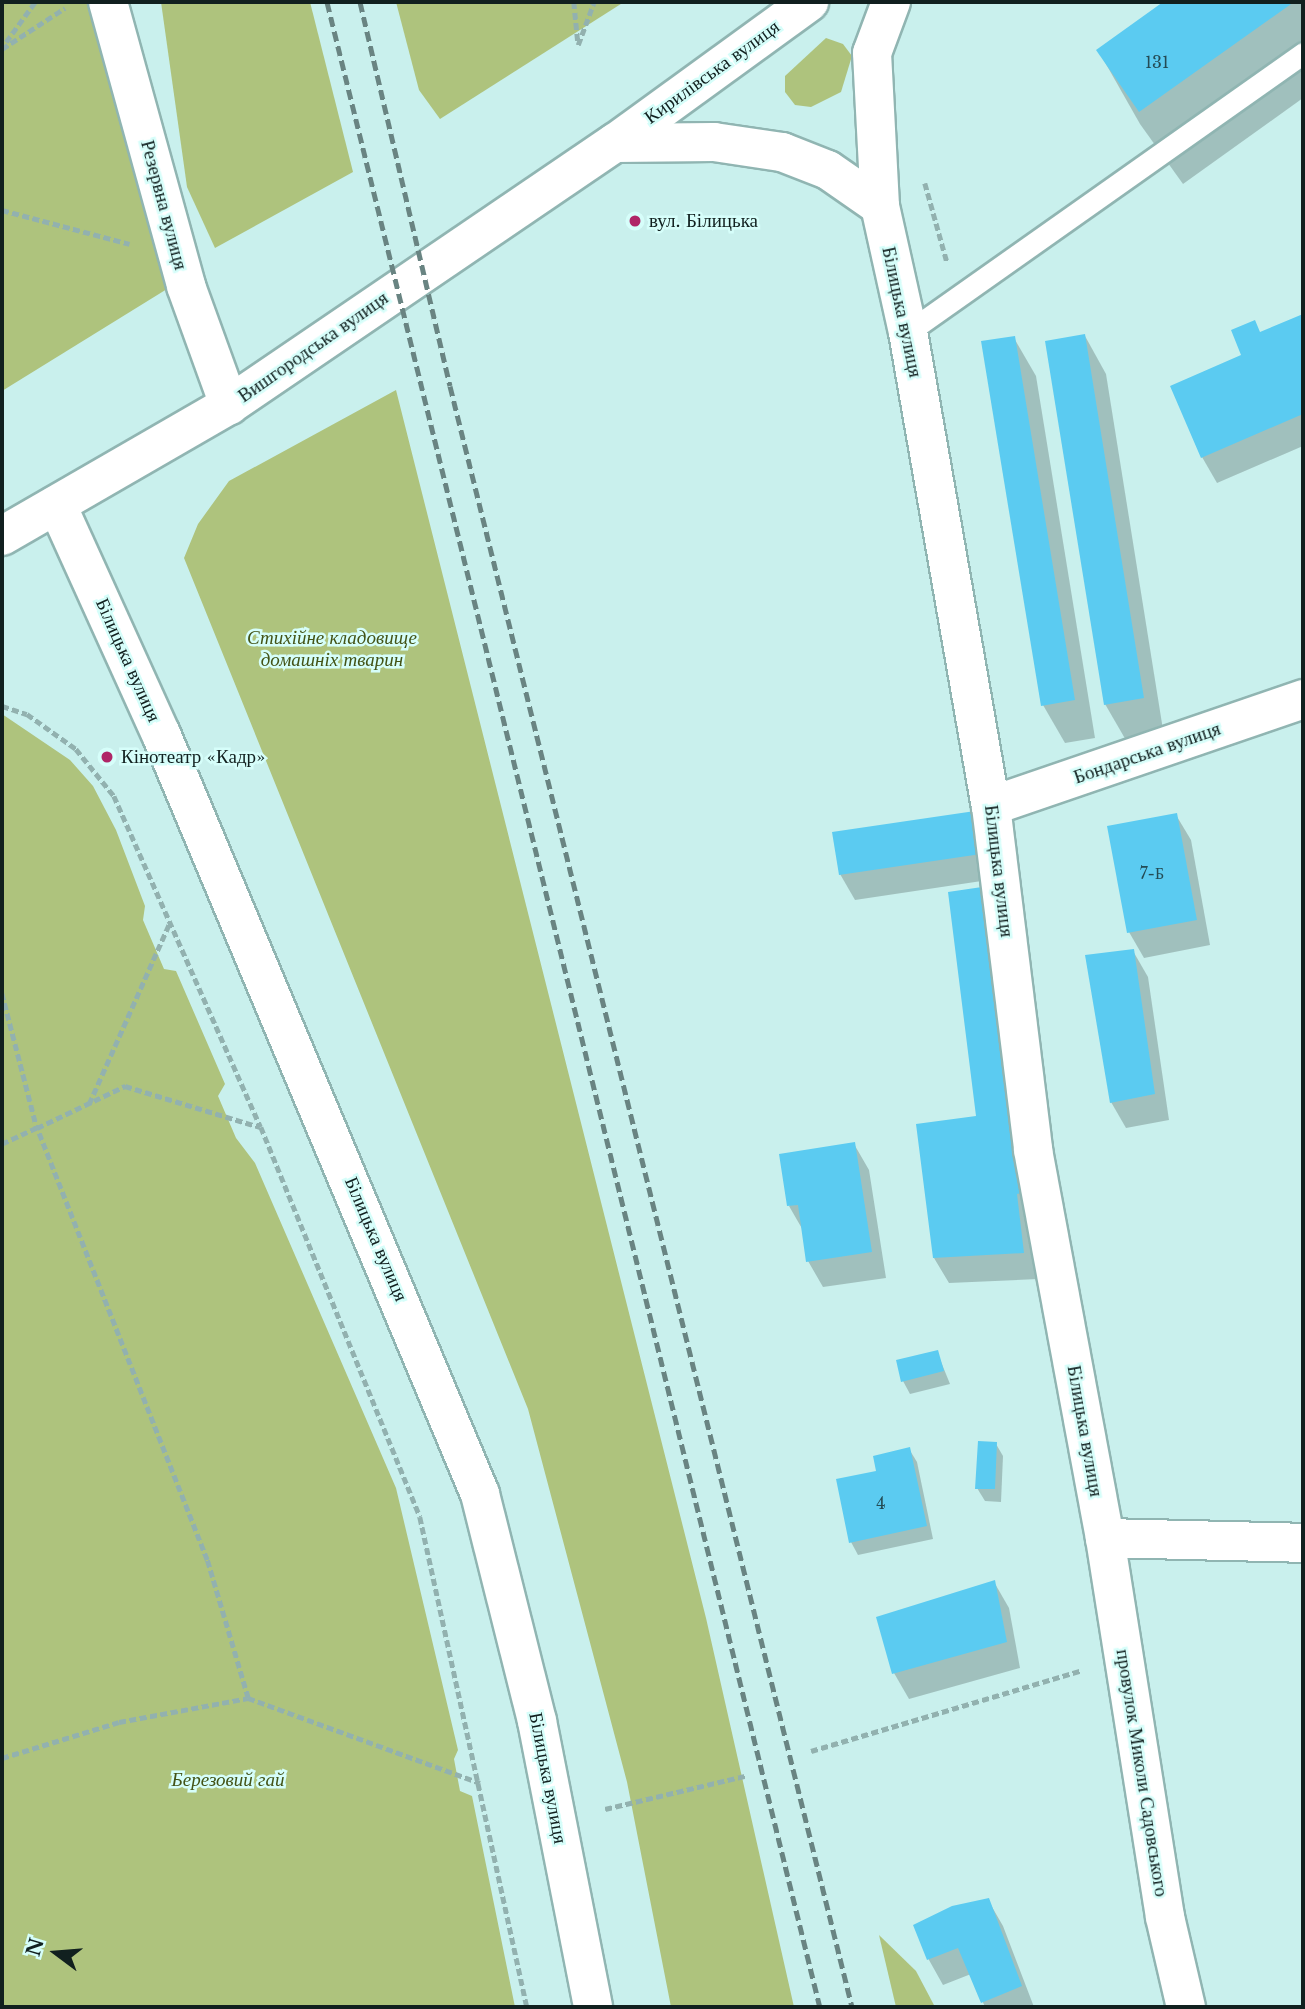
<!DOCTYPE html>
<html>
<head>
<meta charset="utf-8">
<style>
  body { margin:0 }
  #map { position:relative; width:1305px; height:2009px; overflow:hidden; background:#c9f0ed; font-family:"Libre Baskerville",serif }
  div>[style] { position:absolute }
  .green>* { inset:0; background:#aec37d }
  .shadow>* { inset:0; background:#0003 }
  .building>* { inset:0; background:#5bcbf1 }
  .path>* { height:4.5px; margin-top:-2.25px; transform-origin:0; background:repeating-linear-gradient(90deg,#92b1af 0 7px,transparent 0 10.5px) }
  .roads { filter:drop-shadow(2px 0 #90b5b2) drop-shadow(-2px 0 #90b5b2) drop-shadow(0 2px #90b5b2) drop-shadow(0 -2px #90b5b2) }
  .service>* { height:21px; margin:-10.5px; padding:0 10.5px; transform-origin:10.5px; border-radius:10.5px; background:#fff }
  .minor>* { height:38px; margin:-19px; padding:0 19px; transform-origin:19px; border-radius:19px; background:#fff }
  .secondary>* { height:38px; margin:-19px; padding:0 19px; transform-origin:19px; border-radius:19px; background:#fff }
  .rail>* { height:5px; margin-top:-2.5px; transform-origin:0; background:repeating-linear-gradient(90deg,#698482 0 10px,transparent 0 15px) }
  .dots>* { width:19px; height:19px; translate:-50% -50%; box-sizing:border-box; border:4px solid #d6fefa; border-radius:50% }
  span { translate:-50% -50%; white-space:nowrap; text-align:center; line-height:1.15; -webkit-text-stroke:5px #d6fefa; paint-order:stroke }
  .number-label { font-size:16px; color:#244b54 }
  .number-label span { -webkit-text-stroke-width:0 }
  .street-label { font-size:19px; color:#11201f }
  .poi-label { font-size:19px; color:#11201f }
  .left { translate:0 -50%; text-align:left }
  .park-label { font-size:19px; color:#435316; font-style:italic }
  .frame { position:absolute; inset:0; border:4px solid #11201f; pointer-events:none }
  .north { position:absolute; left:21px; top:1918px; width:70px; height:70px; -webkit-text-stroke:5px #d6fefa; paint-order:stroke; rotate:286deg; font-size:19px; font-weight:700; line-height:28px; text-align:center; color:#11201f }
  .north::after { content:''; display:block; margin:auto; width:24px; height:32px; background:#11201f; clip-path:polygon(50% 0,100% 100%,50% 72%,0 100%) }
</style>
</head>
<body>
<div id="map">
  <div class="green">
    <div style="clip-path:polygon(2px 2px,92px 2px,167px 289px,2px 391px)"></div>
    <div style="clip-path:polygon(161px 2px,310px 2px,353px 172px,215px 248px,187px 187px)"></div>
    <div style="clip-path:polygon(396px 2px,624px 2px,440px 119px,419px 90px)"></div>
    <div style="clip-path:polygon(826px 38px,843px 44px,852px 56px,841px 92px,811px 107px,795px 105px,785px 92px,785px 76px)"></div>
    <div style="clip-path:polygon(396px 390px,706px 1618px,794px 2007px,671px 2007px,627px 1782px,528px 1409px,184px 558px,198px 524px,229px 481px)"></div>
    <div style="clip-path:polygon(2px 714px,70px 760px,93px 786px,116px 830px,145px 906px,143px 920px,164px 969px,176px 971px,225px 1084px,218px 1096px,236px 1138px,255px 1163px,396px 1488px,458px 1750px,454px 1759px,460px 1791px,472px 1796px,515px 2007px,2px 2007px)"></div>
    <div style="clip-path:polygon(879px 1935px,916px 1971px,935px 2007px,896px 2007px)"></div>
  </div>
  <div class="shadow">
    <div style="clip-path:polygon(1166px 2px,1303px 2px,1303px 98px,1183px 184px,1140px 124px,1098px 50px)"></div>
    <div style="clip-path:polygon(1303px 316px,1303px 446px,1217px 483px,1202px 457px,1244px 356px,1261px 334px)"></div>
    <div style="clip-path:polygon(1085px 336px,1106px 374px,1164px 736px,1127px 742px,1105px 704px)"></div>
    <div style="clip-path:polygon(1014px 338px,1036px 376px,1095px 738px,1065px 743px,1043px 705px)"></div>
    <div style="clip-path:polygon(974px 813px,995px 879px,855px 900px,840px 874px)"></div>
    <div style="clip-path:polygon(1176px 815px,1191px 840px,1210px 945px,1144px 958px,1129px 932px)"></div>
    <div style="clip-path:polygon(982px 889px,1038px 1279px,949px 1283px,934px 1258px,978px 1117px)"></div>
    <div style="clip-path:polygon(1133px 951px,1148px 977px,1169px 1120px,1126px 1128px,1111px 1102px)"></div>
    <div style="clip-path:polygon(854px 1144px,869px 1170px,886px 1278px,823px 1287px,808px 1261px,804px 1232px,789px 1206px)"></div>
    <div style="clip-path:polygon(937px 1352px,950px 1384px,910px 1394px,903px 1381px)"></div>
    <div style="clip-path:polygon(996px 1444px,1003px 1456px,1001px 1502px,985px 1501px,977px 1488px)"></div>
    <div style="clip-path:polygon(909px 1449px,917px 1462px,933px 1539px,858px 1555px,851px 1542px,878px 1472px)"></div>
    <div style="clip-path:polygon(994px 1582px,1009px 1608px,1020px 1668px,909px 1699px,894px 1673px)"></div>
    <div style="clip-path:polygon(988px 1900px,1003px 1926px,1034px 2007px,985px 2007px,971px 1974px,943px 1985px,929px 1960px,915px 1926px)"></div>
  </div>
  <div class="building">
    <div style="clip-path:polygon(1163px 2px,1294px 2px,1139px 112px,1096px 50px)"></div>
    <div style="clip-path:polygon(1303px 314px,1303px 414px,1201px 458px,1170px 386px,1241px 355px,1231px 330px,1255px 320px,1260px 332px)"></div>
    <div style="clip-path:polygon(1085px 334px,1144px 698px,1104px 705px,1045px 341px)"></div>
    <div style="clip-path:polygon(1015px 336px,1075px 700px,1041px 706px,981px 341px)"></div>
    <div style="clip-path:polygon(975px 811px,981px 854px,839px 875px,832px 832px)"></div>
    <div style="clip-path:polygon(1177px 813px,1197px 920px,1127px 933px,1107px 826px)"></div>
    <div style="clip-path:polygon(982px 887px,1022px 1193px,1017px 1194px,1024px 1253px,933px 1258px,916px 1124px,976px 1116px,948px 892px)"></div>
    <div style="clip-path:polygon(1134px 949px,1155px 1094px,1110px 1103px,1085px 955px)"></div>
    <div style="clip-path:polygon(855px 1142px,872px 1252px,806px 1262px,798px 1205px,787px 1206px,779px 1154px)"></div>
    <div style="clip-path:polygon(938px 1350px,944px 1371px,901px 1382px,896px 1360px)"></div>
    <div style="clip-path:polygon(978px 1441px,997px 1442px,995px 1489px,975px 1489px)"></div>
    <div style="clip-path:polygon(910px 1447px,927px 1526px,849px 1543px,836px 1479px,876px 1471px,873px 1456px)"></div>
    <div style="clip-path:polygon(995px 1580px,1007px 1642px,892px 1674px,876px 1617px)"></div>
    <div style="clip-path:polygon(989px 1898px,1022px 1986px,981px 2003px,958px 1948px,927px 1960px,913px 1925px,952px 1906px)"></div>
  </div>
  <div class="path">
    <div style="left:574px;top:2px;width:41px;rotate:84.4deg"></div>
    <div style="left:6px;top:42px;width:49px;rotate:-54.1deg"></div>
    <div style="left:578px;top:45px;width:46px;rotate:-69.6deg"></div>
    <div style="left:2px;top:49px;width:75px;rotate:-33.1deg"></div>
    <div style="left:925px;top:183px;width:82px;rotate:74.4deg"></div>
    <div style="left:2px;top:210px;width:132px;rotate:14.9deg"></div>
    <div style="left:2px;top:706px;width:26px;rotate:18deg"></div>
    <div style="left:27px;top:714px;width:60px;rotate:35.5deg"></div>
    <div style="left:76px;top:749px;width:60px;rotate:51deg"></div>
    <div style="left:114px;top:796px;width:362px;rotate:66.1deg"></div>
    <div style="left:261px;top:1127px;width:421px;rotate:67.8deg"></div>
    <div style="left:420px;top:1517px;width:502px;rotate:77.68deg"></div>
    <div style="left:2px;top:993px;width:139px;rotate:75.5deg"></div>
    <div style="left:37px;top:1128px;width:38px;rotate:155deg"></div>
    <div style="left:89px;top:1104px;width:199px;rotate:-66deg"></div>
    <div style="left:248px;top:1698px;width:247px;rotate:20.1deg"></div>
    <div style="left:811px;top:1751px;width:283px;rotate:-16.6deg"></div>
    <div style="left:2px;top:1758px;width:122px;rotate:-17.1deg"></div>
    <div style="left:119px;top:1722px;width:131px;rotate:-10.5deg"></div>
    <div style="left:248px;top:1698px;width:144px;rotate:-106.5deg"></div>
    <div style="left:207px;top:1560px;width:464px;rotate:-111.5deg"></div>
    <div style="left:37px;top:1128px;width:98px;rotate:-25.5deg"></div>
    <div style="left:125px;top:1086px;width:141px;rotate:16.9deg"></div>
    <div style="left:605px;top:1809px;width:144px;rotate:-13.3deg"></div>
  </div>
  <div class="roads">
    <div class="service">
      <div style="left:908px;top:332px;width:484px;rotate:-35.2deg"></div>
    </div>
    <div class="minor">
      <div style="left:108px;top:2px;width:295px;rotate:74.6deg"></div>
      <div style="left:186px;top:286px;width:127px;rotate:70.1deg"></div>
      <div style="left:891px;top:2px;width:54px;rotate:110.4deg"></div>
      <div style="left:872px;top:53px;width:153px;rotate:87deg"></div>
      <div style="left:880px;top:206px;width:129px;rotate:77.5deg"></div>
      <div style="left:908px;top:332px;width:481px;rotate:80.1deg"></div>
      <div style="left:991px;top:806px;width:347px;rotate:83deg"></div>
      <div style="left:1033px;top:1150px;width:395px;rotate:79.5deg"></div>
      <div style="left:1105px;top:1538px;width:384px;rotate:81deg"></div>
      <div style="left:1165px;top:1917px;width:92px;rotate:76.9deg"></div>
      <div style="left:615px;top:143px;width:99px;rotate:-0.6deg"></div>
      <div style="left:714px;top:142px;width:69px;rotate:8.4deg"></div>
      <div style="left:782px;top:152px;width:49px;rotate:21.4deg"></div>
      <div style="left:828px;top:170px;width:63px;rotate:34.7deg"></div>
      <div style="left:991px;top:806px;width:330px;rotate:-18.9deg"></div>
      <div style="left:1105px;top:1538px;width:198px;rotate:1.4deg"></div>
    </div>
    <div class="secondary">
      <div style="left:57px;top:505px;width:252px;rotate:65.6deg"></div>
      <div style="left:161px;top:734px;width:824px;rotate:67.23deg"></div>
      <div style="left:480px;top:1494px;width:234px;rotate:75.9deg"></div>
      <div style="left:537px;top:1721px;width:291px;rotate:78.9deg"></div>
      <div style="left:2px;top:536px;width:262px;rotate:-30deg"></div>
      <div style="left:229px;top:405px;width:467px;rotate:-34.2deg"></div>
      <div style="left:615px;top:143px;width:240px;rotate:-36deg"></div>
    </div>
  </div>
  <div class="rail">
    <div style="left:327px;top:2px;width:2065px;rotate:76.19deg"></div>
    <div style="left:360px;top:2px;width:394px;rotate:76.8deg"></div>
    <div style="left:450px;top:386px;width:1670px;rotate:76.07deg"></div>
  </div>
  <div class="dots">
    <div style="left:635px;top:221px;background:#af2667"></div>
    <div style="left:107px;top:757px;background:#af2667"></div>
  </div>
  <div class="number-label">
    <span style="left:1157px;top:62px">131</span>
    <span style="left:1152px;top:873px">7-Б</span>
    <span style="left:881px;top:1503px">4</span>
  </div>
  <div class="street-label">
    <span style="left:712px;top:72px;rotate:-36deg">Кирилівська вулиця</span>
    <span style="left:164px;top:205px;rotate:75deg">Резервна вулиця</span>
    <span style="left:902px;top:312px;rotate:78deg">Білицька вулиця</span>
    <span style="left:313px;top:347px;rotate:-35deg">Вишгородська вулиця</span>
    <span style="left:128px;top:660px;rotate:66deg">Білицька вулиця</span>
    <span style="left:1147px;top:753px;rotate:-19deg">Бондарська вулиця</span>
    <span style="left:999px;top:871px;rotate:83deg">Білицька вулиця</span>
    <span style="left:376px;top:1239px;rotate:67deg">Білицька вулиця</span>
    <span style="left:1085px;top:1431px;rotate:80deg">Білицька вулиця</span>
    <span style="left:1142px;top:1773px;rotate:81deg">провулок Миколи Садовського</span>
    <span style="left:548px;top:1778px;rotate:79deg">Білицька вулиця</span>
  </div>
  <div class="poi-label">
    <span class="left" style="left:649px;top:221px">вул. Білицька</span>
    <span class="left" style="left:121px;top:757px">Кінотеатр «Кадр»</span>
  </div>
  <div class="park-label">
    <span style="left:332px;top:649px">Стихійне кладовище<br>домашніх тварин</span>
    <span style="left:228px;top:1780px">Березовий гай</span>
  </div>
  <div class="frame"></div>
  <div class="north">N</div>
</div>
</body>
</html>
